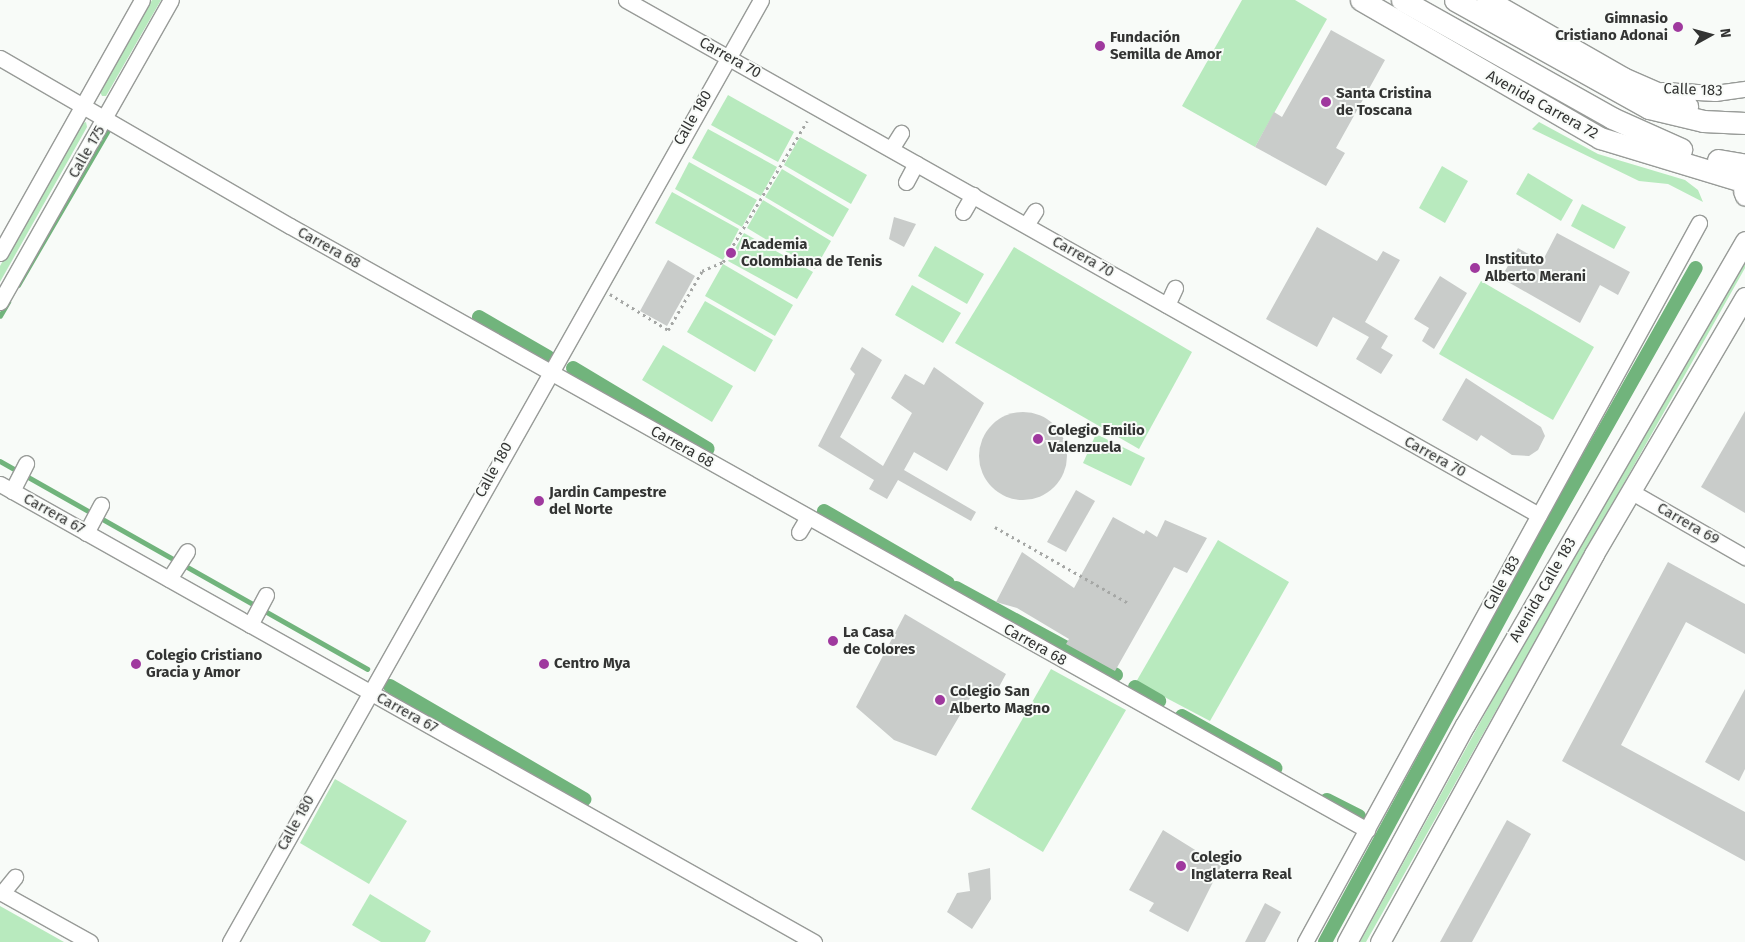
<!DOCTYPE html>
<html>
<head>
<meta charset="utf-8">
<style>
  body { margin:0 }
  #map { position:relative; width:1745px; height:942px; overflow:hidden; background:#f8fbf8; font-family:"Fira Sans",sans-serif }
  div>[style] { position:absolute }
  .green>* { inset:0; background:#b8eabe }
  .stream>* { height:4.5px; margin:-2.25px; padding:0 2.25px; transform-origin:2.25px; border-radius:2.25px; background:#71b47c }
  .canal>* { height:14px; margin:-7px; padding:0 7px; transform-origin:7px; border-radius:7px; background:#71b47c }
  .building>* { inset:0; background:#c9ccca }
  .round { border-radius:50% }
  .path>* { height:2.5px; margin-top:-1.25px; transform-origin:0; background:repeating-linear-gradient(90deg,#a5a7a5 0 2.5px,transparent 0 6.5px) }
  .roads { filter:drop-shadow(1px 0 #989b98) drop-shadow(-1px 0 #989b98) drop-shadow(0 1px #989b98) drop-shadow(0 -1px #989b98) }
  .minor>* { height:15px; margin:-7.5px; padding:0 7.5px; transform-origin:7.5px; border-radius:7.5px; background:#fff }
  .major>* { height:19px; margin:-9.5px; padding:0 9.5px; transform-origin:9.5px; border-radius:9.5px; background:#fff }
  .highway>* { height:21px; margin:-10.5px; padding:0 10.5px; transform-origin:10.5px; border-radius:10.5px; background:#fff }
  .dots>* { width:14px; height:14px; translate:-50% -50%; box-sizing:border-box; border:2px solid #f8fbf8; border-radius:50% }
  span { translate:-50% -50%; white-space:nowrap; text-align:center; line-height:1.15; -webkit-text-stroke:4px #f8fbf8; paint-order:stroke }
  .poi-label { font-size:15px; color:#333433; font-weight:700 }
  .right { translate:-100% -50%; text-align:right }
  .left { translate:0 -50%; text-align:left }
  .street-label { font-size:15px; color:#333433 }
  .north { position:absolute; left:1685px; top:10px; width:50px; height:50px; -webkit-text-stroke:4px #f8fbf8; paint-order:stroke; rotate:83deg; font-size:14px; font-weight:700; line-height:20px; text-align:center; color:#333433 }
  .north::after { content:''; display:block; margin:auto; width:18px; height:22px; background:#333433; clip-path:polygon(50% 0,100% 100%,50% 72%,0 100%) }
</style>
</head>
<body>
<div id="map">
  <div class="green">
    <div style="clip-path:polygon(152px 0,161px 0,106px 96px,102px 96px,100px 92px)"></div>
    <div style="clip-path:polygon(1242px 0,1295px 0,1327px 19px,1255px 147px,1182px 106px)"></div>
    <div style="clip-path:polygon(728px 95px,794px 132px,778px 162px,711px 125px)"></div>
    <div style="clip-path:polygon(86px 122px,87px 127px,0 282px,0 266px,80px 124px)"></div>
    <div style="clip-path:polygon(1539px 122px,1598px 154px,1685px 180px,1698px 190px,1703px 202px,1668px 184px,1639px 181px,1532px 129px)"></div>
    <div style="clip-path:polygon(708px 129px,777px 167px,761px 196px,692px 158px)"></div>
    <div style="clip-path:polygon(800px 137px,867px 175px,851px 204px,784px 165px)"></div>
    <div style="clip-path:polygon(689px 162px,757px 200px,742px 227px,675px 189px)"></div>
    <div style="clip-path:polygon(1442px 166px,1468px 181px,1445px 223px,1419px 208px)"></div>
    <div style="clip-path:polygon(782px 169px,849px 209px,833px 237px,765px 197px)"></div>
    <div style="clip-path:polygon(1528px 173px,1573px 200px,1561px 221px,1516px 194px)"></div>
    <div style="clip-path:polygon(672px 192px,739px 229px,723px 260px,655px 223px)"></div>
    <div style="clip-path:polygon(763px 200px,831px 241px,815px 269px,747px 228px)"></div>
    <div style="clip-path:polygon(1582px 204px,1626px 227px,1614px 249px,1571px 226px)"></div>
    <div style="clip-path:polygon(744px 233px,813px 272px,797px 299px,728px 261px)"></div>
    <div style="clip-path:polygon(935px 246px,984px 274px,967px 304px,918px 276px)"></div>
    <div style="clip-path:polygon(1014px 247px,1192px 352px,1139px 449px,955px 343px)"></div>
    <div style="clip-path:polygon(1745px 257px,1745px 268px,1366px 942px,1360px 942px,1545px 604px)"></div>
    <div style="clip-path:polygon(723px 264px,793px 305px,775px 336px,705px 296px)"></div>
    <div style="clip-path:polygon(1481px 281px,1594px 347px,1553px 420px,1439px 354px)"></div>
    <div style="clip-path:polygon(912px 285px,961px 313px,943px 343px,895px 315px)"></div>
    <div style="clip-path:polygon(705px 301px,773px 340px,755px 372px,687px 332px)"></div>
    <div style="clip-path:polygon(663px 345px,733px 386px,712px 422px,642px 380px)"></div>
    <div style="clip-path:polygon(1096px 434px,1145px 458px,1131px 486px,1083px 463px)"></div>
    <div style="clip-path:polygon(1218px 540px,1289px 582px,1210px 721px,1136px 682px)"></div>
    <div style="clip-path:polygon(1051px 669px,1126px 710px,1043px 852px,971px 809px)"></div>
    <div style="clip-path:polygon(335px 779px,407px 821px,369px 884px,300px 843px)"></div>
    <div style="clip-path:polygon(370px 894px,431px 931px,425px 942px,381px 942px,352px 925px)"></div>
    <div style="clip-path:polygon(0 906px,64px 942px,0 942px)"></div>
  </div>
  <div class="stream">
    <div style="left:18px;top:285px;width:177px;rotate:-59.8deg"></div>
    <div style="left:0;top:316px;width:16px;rotate:-60deg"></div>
    <div style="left:0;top:461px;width:422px;rotate:29.5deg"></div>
  </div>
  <div class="canal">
    <div style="left:479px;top:317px;width:80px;rotate:30.1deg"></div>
    <div style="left:573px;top:368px;width:157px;rotate:31deg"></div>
    <div style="left:824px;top:511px;width:143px;rotate:30.1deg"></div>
    <div style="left:956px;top:588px;width:182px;rotate:28.5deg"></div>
    <div style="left:390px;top:686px;width:225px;rotate:30.2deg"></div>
    <div style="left:1135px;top:687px;width:28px;rotate:30deg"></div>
    <div style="left:1182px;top:716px;width:107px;rotate:29.2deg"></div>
    <div style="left:1327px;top:800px;width:36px;rotate:27deg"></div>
    <div style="left:1325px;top:942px;width:458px;rotate:-61.6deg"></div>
    <div style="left:1543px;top:539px;width:311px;rotate:-60.6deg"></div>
  </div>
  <div class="building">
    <div style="clip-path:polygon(1331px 30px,1385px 60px,1336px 148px,1345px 153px,1326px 186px,1255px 147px,1274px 112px,1282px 117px)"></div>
    <div style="clip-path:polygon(894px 217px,916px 224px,904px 247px,889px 239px)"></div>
    <div style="clip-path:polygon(1317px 227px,1377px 261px,1383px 251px,1400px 260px,1365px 322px,1388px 336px,1381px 348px,1393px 355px,1381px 374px,1356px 359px,1369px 337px,1333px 317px,1317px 347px,1266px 319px)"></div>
    <div style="clip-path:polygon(1557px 233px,1630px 272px,1618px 295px,1600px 285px,1580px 323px,1501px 278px,1518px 248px,1542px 262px)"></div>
    <div style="clip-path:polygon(668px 260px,695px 276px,667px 326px,640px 311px)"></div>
    <div style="clip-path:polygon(1440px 276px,1467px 293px,1434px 349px,1422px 341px,1429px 328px,1414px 319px)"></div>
    <div style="clip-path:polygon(862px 347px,882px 360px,840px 437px,883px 466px,912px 413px,891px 398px,905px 374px,924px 385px,934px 367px,984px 403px,947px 471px,914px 452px,904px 470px,976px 512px,971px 521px,898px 480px,887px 499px,869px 489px,874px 480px,818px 446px,855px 374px,850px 369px)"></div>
    <div style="clip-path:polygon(1466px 378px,1541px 427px,1545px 436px,1538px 450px,1529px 456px,1512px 455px,1481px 435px,1477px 441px,1442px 420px)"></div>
    <div style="clip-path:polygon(1745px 411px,1745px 513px,1701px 487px)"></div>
    <div class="round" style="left:979px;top:412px;width:88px;height:88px"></div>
    <div style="clip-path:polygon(1076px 490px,1095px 501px,1066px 552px,1047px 542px)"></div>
    <div style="clip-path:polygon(1113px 517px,1144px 534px,1146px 530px,1157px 537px,1165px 520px,1207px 538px,1187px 573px,1174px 567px,1115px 671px,1066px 644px,1069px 639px,1017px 608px,996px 602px,1022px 552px,1074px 588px)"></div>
    <div style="clip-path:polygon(1668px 562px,1745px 604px,1745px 654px,1686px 622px,1621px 745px,1745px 812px,1745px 861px,1562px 761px)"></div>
    <div style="clip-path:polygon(905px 614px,1006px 674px,994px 696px,977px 686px,936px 756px,894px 740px,856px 707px)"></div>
    <div style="clip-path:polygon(1745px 689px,1745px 769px,1739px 781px,1705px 762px)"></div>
    <div style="clip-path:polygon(1507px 820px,1531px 834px,1472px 942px,1440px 942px)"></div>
    <div style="clip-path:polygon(1163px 830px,1221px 866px,1188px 932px,1149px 911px,1154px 903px,1129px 890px)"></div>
    <div style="clip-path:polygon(990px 868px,991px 899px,972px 929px,947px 912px,957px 893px,970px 891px,968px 873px)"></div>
    <div style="clip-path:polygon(1265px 903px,1281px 912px,1265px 942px,1245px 942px)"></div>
  </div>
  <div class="path">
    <div style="left:610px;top:294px;width:68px;rotate:31.8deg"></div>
    <div style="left:668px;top:330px;width:68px;rotate:-60deg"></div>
    <div style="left:702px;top:271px;width:23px;rotate:-23deg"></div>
    <div style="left:723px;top:262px;width:164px;rotate:-59.2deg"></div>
    <div style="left:995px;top:527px;width:155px;rotate:29.7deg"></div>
  </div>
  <div class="roads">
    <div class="minor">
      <div style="left:626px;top:0;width:1048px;rotate:29.43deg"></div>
      <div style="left:0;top:58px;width:335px;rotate:30.1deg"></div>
      <div style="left:290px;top:226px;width:1235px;rotate:29.28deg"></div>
      <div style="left:1662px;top:90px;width:53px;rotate:3.2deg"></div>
      <div style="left:1715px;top:93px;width:30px;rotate:-8deg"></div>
      <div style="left:891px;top:149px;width:19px;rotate:-58deg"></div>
      <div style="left:906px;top:182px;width:21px;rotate:-62deg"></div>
      <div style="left:963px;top:212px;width:20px;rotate:-60deg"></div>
      <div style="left:1026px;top:225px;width:17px;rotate:-57deg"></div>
      <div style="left:0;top:253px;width:290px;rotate:-60.7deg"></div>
      <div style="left:0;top:302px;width:347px;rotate:-60.5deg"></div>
      <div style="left:1167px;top:305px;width:19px;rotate:-65deg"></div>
      <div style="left:0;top:484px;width:934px;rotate:29.36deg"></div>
      <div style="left:12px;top:491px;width:31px;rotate:-63deg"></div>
      <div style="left:1630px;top:491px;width:133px;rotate:29.9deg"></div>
      <div style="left:799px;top:532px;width:17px;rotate:-59deg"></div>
      <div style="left:86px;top:533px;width:32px;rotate:-62deg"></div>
      <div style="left:169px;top:579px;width:33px;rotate:-57deg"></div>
      <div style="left:250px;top:625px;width:34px;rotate:-62deg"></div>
      <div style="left:0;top:892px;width:103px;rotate:29.1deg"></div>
      <div style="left:2px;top:893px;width:21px;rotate:-51deg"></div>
      <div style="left:230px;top:942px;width:1081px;rotate:-60.59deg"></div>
      <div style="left:1305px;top:942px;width:820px;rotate:-61.28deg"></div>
    </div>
    <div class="major">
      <div style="left:1743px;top:191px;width:5px;rotate:68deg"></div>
      <div style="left:1347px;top:942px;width:247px;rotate:-61.5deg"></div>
      <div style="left:1465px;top:725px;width:559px;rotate:-59.95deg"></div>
      <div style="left:1380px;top:942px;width:443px;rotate:-61.1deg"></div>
      <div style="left:1594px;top:554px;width:298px;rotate:-59.6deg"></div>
    </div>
    <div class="highway">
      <div style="left:1361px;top:0;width:276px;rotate:30deg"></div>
      <div style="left:1600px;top:138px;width:142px;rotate:16.8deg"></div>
      <div style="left:1402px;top:0;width:241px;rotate:29.3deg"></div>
      <div style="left:1612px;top:118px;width:76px;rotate:24.2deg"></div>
      <div style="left:1455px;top:0;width:222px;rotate:29.1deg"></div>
      <div style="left:1649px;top:108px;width:56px;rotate:13.5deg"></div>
      <div style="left:1703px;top:121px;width:42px;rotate:2.7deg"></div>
      <div style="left:1487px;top:0;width:157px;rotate:29.8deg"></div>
      <div style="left:1623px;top:78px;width:70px;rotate:23.6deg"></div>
      <div style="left:1718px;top:160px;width:27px;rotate:10deg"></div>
    </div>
  </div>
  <div class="dots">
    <div style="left:1678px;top:27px;background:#9f399e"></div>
    <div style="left:1100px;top:46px;background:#9f399e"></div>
    <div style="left:1326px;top:102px;background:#9f399e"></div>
    <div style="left:731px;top:253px;background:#9f399e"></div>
    <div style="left:1475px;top:268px;background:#9f399e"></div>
    <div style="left:1038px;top:439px;background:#9f399e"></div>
    <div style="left:539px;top:501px;background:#9f399e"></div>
    <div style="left:833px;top:641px;background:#9f399e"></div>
    <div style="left:136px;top:664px;background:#9f399e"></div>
    <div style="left:544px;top:664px;background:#9f399e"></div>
    <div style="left:940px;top:700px;background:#9f399e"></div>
    <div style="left:1181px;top:866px;background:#9f399e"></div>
  </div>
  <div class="poi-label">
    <span class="right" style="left:1668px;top:27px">Gimnasio<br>Cristiano Adonai</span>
    <span class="left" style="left:1110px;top:46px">Fundación<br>Semilla de Amor</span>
    <span class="left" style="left:1336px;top:102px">Santa Cristina<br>de Toscana</span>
    <span class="left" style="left:741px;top:253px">Academia<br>Colombiana de Tenis</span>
    <span class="left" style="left:1485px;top:268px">Instituto<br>Alberto Merani</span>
    <span class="left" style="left:1048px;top:439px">Colegio Emilio<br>Valenzuela</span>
    <span class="left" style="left:549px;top:501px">Jardin Campestre<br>del Norte</span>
    <span class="left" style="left:843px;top:641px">La Casa<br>de Colores</span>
    <span class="left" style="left:146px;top:664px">Colegio Cristiano<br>Gracia y Amor</span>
    <span class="left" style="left:554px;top:664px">Centro Mya</span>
    <span class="left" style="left:950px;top:700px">Colegio San<br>Alberto Magno</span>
    <span class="left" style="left:1191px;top:866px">Colegio<br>Inglaterra Real</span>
  </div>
  <div class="street-label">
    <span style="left:730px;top:58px;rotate:29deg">Carrera 70</span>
    <span style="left:1693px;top:90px;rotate:2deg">Calle 183</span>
    <span style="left:1542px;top:105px;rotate:29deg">Avenida Carrera 72</span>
    <span style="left:693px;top:118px;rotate:-60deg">Calle 180</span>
    <span style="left:87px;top:152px;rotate:-60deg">Calle 175</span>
    <span style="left:329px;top:248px;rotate:29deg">Carrera 68</span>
    <span style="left:1083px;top:257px;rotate:29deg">Carrera 70</span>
    <span style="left:682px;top:447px;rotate:29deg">Carrera 68</span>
    <span style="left:1435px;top:457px;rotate:29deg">Carrera 70</span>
    <span style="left:494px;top:470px;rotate:-61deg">Calle 180</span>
    <span style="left:54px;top:514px;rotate:29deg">Carrera 67</span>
    <span style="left:1688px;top:524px;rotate:30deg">Carrera 69</span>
    <span style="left:1502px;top:583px;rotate:-61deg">Calle 183</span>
    <span style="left:1543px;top:590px;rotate:-60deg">Avenida Calle 183</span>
    <span style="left:1035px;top:645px;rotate:29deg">Carrera 68</span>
    <span style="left:407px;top:713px;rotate:29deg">Carrera 67</span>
    <span style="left:296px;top:823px;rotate:-61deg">Calle 180</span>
  </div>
  <div class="north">N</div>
</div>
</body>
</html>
